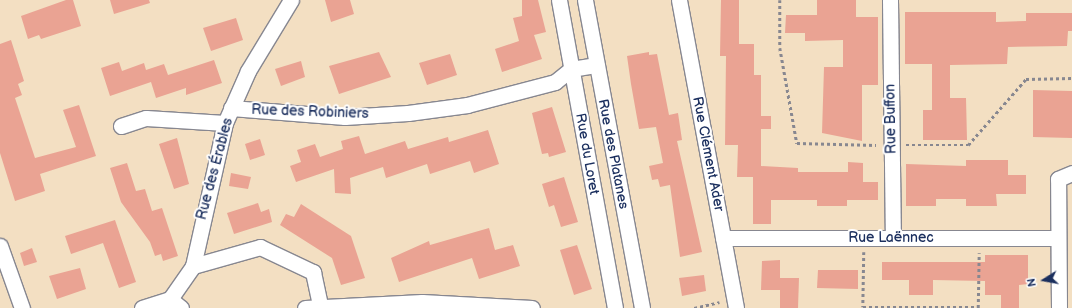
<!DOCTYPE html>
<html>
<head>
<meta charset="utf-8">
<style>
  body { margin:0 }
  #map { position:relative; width:1072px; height:308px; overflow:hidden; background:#f3dfc2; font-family:"Balsamiq Sans",sans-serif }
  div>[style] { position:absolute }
  .building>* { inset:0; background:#eaa393 }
  .path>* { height:2.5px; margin-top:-1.25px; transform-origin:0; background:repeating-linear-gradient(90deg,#878790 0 3px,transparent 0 6px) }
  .roads { filter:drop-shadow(1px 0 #878790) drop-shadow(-1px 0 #878790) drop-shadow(0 1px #878790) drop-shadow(0 -1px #878790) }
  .street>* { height:15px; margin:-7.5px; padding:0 7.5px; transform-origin:7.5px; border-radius:7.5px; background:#fff }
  span { translate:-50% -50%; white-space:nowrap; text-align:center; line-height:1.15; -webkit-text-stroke:4px #fff; paint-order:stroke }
  .street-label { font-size:14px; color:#1b2f5e }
  .north { position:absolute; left:1024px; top:260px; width:40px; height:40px; -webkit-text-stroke:3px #fff; paint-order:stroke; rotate:259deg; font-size:11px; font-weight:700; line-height:16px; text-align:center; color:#1b2f5e }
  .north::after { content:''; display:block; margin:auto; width:14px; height:18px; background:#1b2f5e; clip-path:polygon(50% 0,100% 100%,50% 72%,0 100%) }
</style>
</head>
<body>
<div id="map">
  <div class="building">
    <div style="clip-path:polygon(66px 0,73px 0,81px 26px,41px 39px,39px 35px,28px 39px,21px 16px)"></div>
    <div style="clip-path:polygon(110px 0,149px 0,150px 3px,114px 14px)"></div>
    <div style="clip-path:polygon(325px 0,350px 0,354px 14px,331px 22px)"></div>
    <div style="clip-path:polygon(522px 0,538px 0,546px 32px,534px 35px,542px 59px,502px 72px,495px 49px,519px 41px,513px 18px,522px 16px)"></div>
    <div style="clip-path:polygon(721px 0,739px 0,739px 44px,754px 44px,754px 75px,761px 75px,761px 116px,771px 116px,771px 129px,761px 129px,761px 166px,798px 168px,798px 172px,848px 172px,848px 162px,863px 163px,863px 182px,878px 182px,878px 200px,847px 200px,847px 206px,817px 206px,817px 200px,771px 200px,771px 224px,753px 224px,753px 177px,737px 177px,738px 145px,725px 145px,726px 56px,720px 56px)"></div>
    <div style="clip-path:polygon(817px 0,856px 0,856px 17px,878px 17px,878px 85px,862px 85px,862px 141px,822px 133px,824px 67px,843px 67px,843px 40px,805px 41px,805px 33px,785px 33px,786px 15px,817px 15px)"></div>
    <div style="clip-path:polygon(905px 12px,996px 12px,996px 22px,1026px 21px,1026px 13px,1072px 13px,1072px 31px,1068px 31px,1067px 46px,1008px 47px,1007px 64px,950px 65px,950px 98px,966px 98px,967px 140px,923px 140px,923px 110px,932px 110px,932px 64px,905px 64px)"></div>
    <div style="clip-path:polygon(236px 18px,243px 40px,211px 51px,203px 28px)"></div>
    <div style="clip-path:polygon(11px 40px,24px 81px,18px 84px,22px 95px,15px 98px,35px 158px,76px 147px,63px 110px,79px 105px,96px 156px,40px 174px,45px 191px,15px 201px,0 153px,0 44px)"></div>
    <div style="clip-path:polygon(379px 52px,391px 77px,339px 94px,329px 66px)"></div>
    <div style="clip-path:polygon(649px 52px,649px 55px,657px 54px,669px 115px,678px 113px,682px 140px,677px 141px,702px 252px,680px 257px,670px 185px,660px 187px,658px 179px,652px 180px,649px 166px,663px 163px,656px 127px,639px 129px,631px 84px,627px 56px)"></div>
    <div style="clip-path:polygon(450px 54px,457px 75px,427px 85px,419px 63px)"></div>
    <div style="clip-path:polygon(214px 60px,222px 83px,186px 95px,186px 88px,156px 98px,151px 82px,110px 96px,101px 68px,119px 62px,122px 71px,144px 63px,146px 70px,164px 64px,168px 75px)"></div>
    <div style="clip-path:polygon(301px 61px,305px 77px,281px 86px,275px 69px)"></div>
    <div style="clip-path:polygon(1033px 90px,1072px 91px,1072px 138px,1033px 137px)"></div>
    <div style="clip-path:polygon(552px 107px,566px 152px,549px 157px,548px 153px,542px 154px,532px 113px)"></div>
    <div style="clip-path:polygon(488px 130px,499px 164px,474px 173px,470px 161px,430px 174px,427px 164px,386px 178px,383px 167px,350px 178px,351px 194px,335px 193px,334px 169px,296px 182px,290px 166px,301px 162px,297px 150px,315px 144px,320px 157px,343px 149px,341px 141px,359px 136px,365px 154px,405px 141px,408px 149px,448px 137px,449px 142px)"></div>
    <div style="clip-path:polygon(177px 138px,189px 184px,174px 189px,159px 144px)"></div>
    <div style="clip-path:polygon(260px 139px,265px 155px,250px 160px,245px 144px)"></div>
    <div style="clip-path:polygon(966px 160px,1008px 160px,1008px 175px,1026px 175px,1026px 194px,996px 194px,997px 206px,966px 206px,966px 199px,936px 199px,936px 206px,906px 206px,906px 164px,966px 166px)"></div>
    <div style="clip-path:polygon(127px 163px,136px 191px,145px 189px,152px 211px,162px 208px,178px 256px,163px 261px,161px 254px,155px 256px,150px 242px,121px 202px,110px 168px)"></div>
    <div style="clip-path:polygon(231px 173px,251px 177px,248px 189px,229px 186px)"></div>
    <div style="clip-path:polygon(564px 177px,578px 222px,561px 227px,554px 205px,549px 207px,542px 184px)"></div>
    <div style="clip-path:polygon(258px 203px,261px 212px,269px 209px,272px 222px,234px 234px,227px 213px)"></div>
    <div style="clip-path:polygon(301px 204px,351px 236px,365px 278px,341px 285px,332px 258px,280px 225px,286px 214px,294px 217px)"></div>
    <div style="clip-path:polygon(115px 220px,136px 282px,119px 288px,103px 243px,71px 254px,65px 236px)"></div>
    <div style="clip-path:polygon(489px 228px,495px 250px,513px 245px,520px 266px,479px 279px,472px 258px,399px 282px,391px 258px,429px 241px,430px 245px)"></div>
    <div style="clip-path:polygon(577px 245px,592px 289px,574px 295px,560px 250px)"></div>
    <div style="clip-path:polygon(32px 248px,37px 262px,24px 266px,20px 253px)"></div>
    <div style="clip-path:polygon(985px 255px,1028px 255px,1028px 284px,1019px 285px,1019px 308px,1001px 308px,1001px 295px,985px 295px,985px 281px,933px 280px,933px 295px,909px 295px,909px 280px,882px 280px,882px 262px,985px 262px)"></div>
    <div style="clip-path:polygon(780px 260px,780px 290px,761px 290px,762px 261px)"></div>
    <div style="clip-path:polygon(80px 268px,86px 289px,57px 299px,49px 276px)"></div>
    <div style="clip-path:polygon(818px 270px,858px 270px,858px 289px,817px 288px)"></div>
    <div style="clip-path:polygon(704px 275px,706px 291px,682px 296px,679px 278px)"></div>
    <div style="clip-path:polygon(780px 278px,799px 278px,798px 308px,780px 308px)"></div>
  </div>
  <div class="path">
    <div style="left:780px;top:0;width:48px;rotate:90deg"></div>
    <div style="left:780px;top:48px;width:97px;rotate:79.9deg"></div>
    <div style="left:797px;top:143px;width:79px;rotate:1.5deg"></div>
    <div style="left:906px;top:145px;width:62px"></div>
    <div style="left:968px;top:145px;width:88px;rotate:-48.7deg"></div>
    <div style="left:1026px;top:79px;width:46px;rotate:-1.2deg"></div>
    <div style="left:864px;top:252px;width:55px;rotate:91deg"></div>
    <div style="left:863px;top:307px;width:115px"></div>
    <div style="left:694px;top:308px;width:26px;rotate:-13deg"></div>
    <div style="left:978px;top:308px;width:55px;rotate:-89deg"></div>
  </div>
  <div class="roads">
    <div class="street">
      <div style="left:559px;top:0;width:313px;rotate:79.7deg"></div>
      <div style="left:585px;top:0;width:313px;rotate:79.5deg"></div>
      <div style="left:679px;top:0;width:313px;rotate:79.5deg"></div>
      <div style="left:890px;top:0;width:238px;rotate:89.3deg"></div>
      <div style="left:231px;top:108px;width:114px;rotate:4.5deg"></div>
      <div style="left:345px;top:117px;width:63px;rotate:-3.6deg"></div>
      <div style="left:408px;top:113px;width:60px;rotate:-7.7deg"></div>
      <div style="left:467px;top:105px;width:91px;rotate:-14.6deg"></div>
      <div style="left:555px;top:82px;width:21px;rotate:-39deg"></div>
      <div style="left:571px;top:69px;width:26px;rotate:-9deg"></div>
      <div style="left:121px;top:126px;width:26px;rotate:-18deg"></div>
      <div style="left:146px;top:118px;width:79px;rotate:3.6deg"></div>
      <div style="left:723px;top:238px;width:335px"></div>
      <div style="left:0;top:246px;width:66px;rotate:70.5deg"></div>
      <div style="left:193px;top:266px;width:70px;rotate:-15.8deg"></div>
      <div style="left:260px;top:247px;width:59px;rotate:25.3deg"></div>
      <div style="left:313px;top:272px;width:34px;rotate:78deg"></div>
      <div style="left:170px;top:299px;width:40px;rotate:-55.1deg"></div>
      <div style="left:193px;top:266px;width:147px;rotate:-77.4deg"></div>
      <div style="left:225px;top:123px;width:57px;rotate:-66.1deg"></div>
      <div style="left:248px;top:71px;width:83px;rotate:-58.8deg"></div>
      <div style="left:142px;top:308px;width:29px;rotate:-18deg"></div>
      <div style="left:170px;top:299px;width:14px;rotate:39deg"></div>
      <div style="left:305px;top:308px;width:117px;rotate:-2.9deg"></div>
      <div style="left:422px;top:302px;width:110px;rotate:3.1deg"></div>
      <div style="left:1059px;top:308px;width:129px;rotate:-90.4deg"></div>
      <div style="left:1058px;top:179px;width:15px;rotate:-23deg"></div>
    </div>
  </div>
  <div class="street-label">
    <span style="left:310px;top:112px;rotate:2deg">Rue des Robiniers</span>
    <span style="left:891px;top:119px;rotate:-91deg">Rue Buffon</span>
    <span style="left:587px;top:154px;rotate:80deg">Rue du Loret</span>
    <span style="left:613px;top:154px;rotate:79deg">Rue des Platanes</span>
    <span style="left:708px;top:154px;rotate:79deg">Rue Clément Ader</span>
    <span style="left:215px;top:169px;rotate:-75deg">Rue des Érables</span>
    <span style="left:891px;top:238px">Rue Laënnec</span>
  </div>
  <div class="north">N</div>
</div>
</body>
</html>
